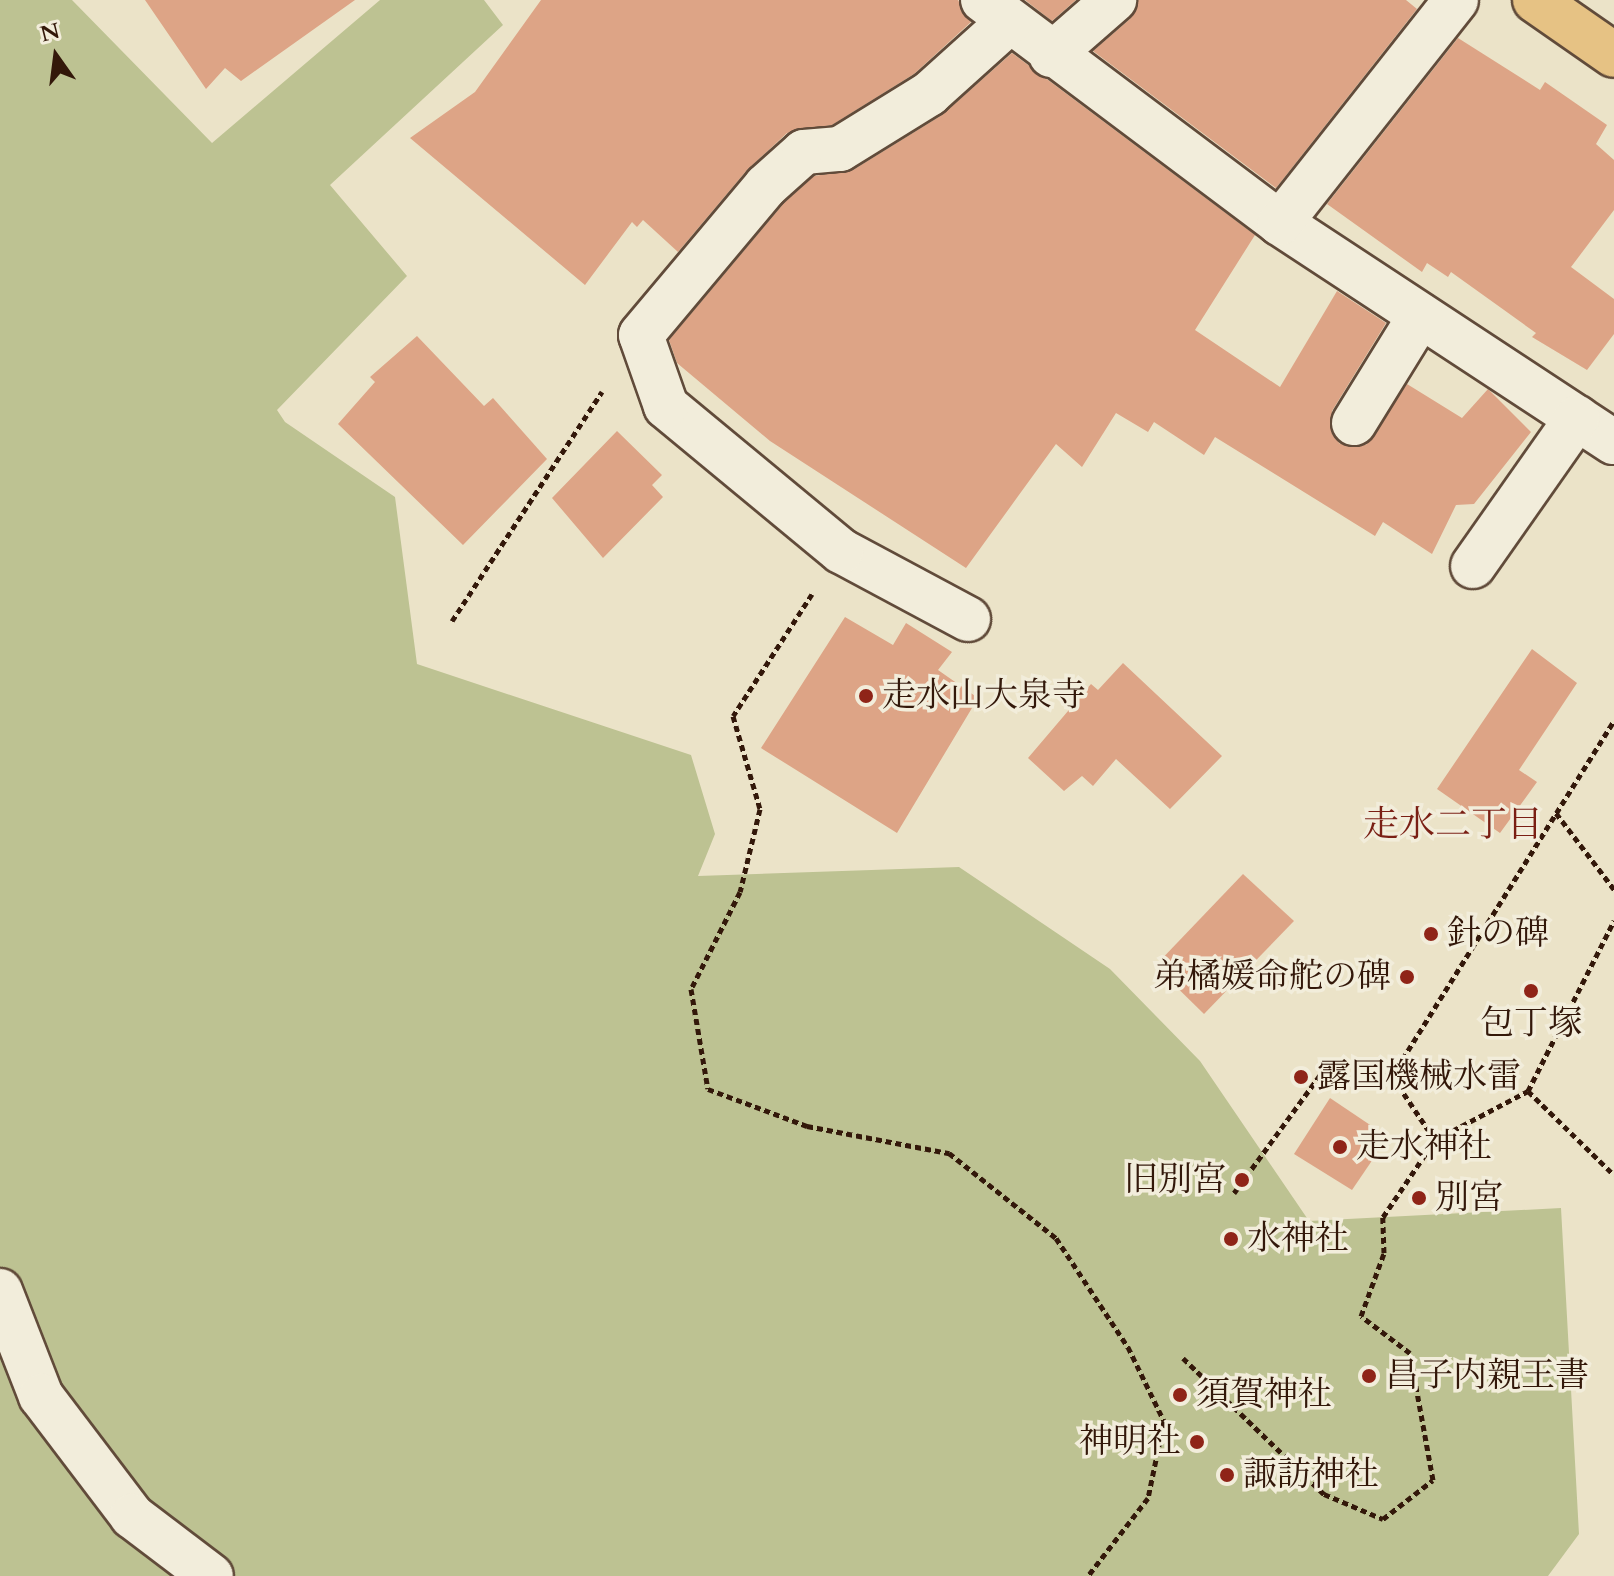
<!DOCTYPE html>
<html>
<head>
<meta charset="utf-8">
<style>
  body { margin:0 }
  #map { position:relative; width:1614px; height:1576px; overflow:hidden; background:#ebe3c8; font-family:Cardo,"Noto Serif JP",serif }
  div>[style] { position:absolute }
  .green>* { inset:0; background:#bdc292 }
  .building>* { inset:0; background:#dda486 }
  .path>* { height:5px; margin-top:-2.5px; transform-origin:0; background:repeating-linear-gradient(90deg,#33180a 0 6px,transparent 0 10px) }
  .roads { filter:drop-shadow(2px 0 #614b3a) drop-shadow(-2px 0 #614b3a) drop-shadow(0 2px #614b3a) drop-shadow(0 -2px #614b3a) }
  .minor>* { height:44px; margin:-22px; padding:0 22px; transform-origin:22px; border-radius:22px; background:#f2eddb }
  .trunk>* { height:44px; margin:-22px; padding:0 22px; transform-origin:22px; border-radius:22px; background:#e6c284 }
  .dots>* { width:22px; height:22px; translate:-50% -50%; box-sizing:border-box; border:4px solid #f2eddb; border-radius:50% }
  span { translate:-50% -50%; white-space:nowrap; text-align:center; line-height:1.15; -webkit-text-stroke:7px #f2eddb; paint-order:stroke }
  .poi-label { font-size:34px; color:#33180a }
  .left { translate:0 -50%; text-align:left }
  .right { translate:-100% -50%; text-align:right }
  .neighbourhood-label { font-size:36px; color:#7a1f14 }
  .north { position:absolute; left:16px; top:16px; width:80px; height:80px; -webkit-text-stroke:6px #f2eddb; paint-order:stroke; rotate:346deg; font-size:22px; font-weight:700; line-height:32px; text-align:center; color:#33180a }
  .north::after { content:''; display:block; margin:auto; width:28px; height:36px; background:#33180a; clip-path:polygon(50% 0,100% 100%,50% 72%,0 100%) }
</style>
</head>
<body>
<div id="map">
  <div class="green">
    <div style="clip-path:polygon(0 0,72px 0,212px 143px,380px 0,484px 0,503px 25px,330px 185px,407px 276px,277px 410px,285px 422px,395px 497px,417px 664px,691px 755px,715px 834px,698px 876px,959px 867px,1110px 969px,1200px 1061px,1309px 1221px,1561px 1208px,1579px 1534px,1548px 1576px,0 1576px)"></div>
  </div>
  <div class="building">
    <div style="clip-path:polygon(145px 0,355px 0,241px 81px,225px 68px,206px 89px)"></div>
    <div style="clip-path:polygon(541px 0,958px 0,971px 22px,914px 74px,832px 125px,787px 133px,747px 170px,678px 252px,643px 220px,637px 227px,632px 222px,585px 285px,410px 138px,475px 92px)"></div>
    <div style="clip-path:polygon(1025px 0,1076px 0,1052px 21px)"></div>
    <div style="clip-path:polygon(1138px 0,1406px 0,1417px 9px,1276px 188px,1093px 51px,1130px 19px)"></div>
    <div style="clip-path:polygon(1458px 38px,1540px 90px,1545px 82px,1607px 125px,1596px 144px,1614px 160px,1614px 210px,1571px 267px,1614px 299px,1614px 334px,1587px 370px,1532px 337px,1536px 333px,1451px 272px,1448px 277px,1427px 263px,1422px 272px,1327px 204px)"></div>
    <div style="clip-path:polygon(1012px 53px,1255px 235px,1195px 330px,1280px 387px,1337px 291px,1386px 323px,1332px 411px,1332px 434px,1340px 444px,1366px 445px,1407px 384px,1462px 418px,1488px 389px,1531px 432px,1474px 504px,1456px 505px,1432px 554px,1383px 522px,1375px 536px,1215px 437px,1204px 455px,1154px 422px,1148px 432px,1116px 413px,1082px 467px,1056px 444px,966px 568px,770px 441px,677px 363px,669px 340px,784px 203px,814px 176px,853px 170px,942px 115px)"></div>
    <div style="clip-path:polygon(417px 336px,484px 406px,493px 398px,547px 459px,463px 545px,338px 424px,375px 382px,370px 377px)"></div>
    <div style="clip-path:polygon(617px 431px,662px 475px,652px 485px,663px 497px,603px 558px,552px 498px)"></div>
    <div style="clip-path:polygon(845px 617px,893px 645px,906px 623px,952px 652px,938px 670px,978px 698px,897px 833px,761px 748px)"></div>
    <div style="clip-path:polygon(1532px 649px,1577px 683px,1519px 770px,1537px 782px,1500px 833px,1437px 789px)"></div>
    <div style="clip-path:polygon(1123px 663px,1222px 756px,1170px 809px,1116px 759px,1093px 786px,1082px 776px,1064px 791px,1028px 758px,1091px 684px,1098px 690px)"></div>
    <div style="clip-path:polygon(1243px 874px,1294px 921px,1204px 1014px,1155px 966px)"></div>
    <div style="clip-path:polygon(1330px 1098px,1388px 1137px,1352px 1190px,1294px 1154px)"></div>
  </div>
  <div class="path">
    <div style="left:812px;top:594px;width:145px;rotate:122.9deg"></div>
    <div style="left:733px;top:716px;width:97px;rotate:73.8deg"></div>
    <div style="left:760px;top:809px;width:85px;rotate:103.5deg"></div>
    <div style="left:740px;top:892px;width:109px;rotate:116.8deg"></div>
    <div style="left:691px;top:989px;width:101px;rotate:80.4deg"></div>
    <div style="left:708px;top:1089px;width:106px;rotate:20.5deg"></div>
    <div style="left:807px;top:1126px;width:145px;rotate:10.8deg"></div>
    <div style="left:949px;top:1153px;width:137px;rotate:38.5deg"></div>
    <div style="left:1056px;top:1238px;width:131px;rotate:56.6deg"></div>
    <div style="left:1128px;top:1347px;width:82px;rotate:64.1deg"></div>
    <div style="left:1164px;top:1421px;width:79px;rotate:101.7deg"></div>
    <div style="left:1148px;top:1498px;width:98px;rotate:127.6deg"></div>
    <div style="left:452px;top:621px;width:274px;rotate:-56.8deg"></div>
    <div style="left:1556px;top:813px;width:96px;rotate:52.7deg"></div>
    <div style="left:1392px;top:1076px;width:419px;rotate:-58deg"></div>
    <div style="left:1528px;top:1091px;width:191px;rotate:-63.2deg"></div>
    <div style="left:1435px;top:1140px;width:105px;rotate:-27.8deg"></div>
    <div style="left:1528px;top:1091px;width:120px;rotate:44.3deg"></div>
    <div style="left:1234px;top:1193px;width:151px;rotate:-53.9deg"></div>
    <div style="left:1323px;top:1071px;width:69px;rotate:4.1deg"></div>
    <div style="left:1183px;top:1358px;width:196px;rotate:44deg"></div>
    <div style="left:1324px;top:1494px;width:64px;rotate:23deg"></div>
    <div style="left:1383px;top:1519px;width:63px;rotate:-38deg"></div>
    <div style="left:1433px;top:1480px;width:129px;rotate:-100.3deg"></div>
    <div style="left:1410px;top:1353px;width:61px;rotate:-142.9deg"></div>
    <div style="left:1361px;top:1316px;width:67px;rotate:-69.9deg"></div>
    <div style="left:1384px;top:1253px;width:36px;rotate:-92deg"></div>
    <div style="left:1383px;top:1217px;width:93px;rotate:-56deg"></div>
    <div style="left:1435px;top:1140px;width:77px;rotate:-123.9deg"></div>
  </div>
  <div class="roads">
    <div class="minor">
      <div style="left:983px;top:0;width:371px;rotate:36.9deg"></div>
      <div style="left:1280px;top:223px;width:399px;rotate:33.3deg"></div>
      <div style="left:1051px;top:55px;width:84px;rotate:-41.1deg"></div>
      <div style="left:1280px;top:223px;width:284px;rotate:-51.7deg"></div>
      <div style="left:1354px;top:423px;width:126px;rotate:-58.3deg"></div>
      <div style="left:1473px;top:566px;width:181px;rotate:-54.9deg"></div>
      <div style="left:968px;top:619px;width:144px;rotate:-151.8deg"></div>
      <div style="left:841px;top:551px;width:227px;rotate:-140.4deg"></div>
      <div style="left:666px;top:406px;width:75px;rotate:-109.4deg"></div>
      <div style="left:641px;top:335px;width:194px;rotate:-50deg"></div>
      <div style="left:766px;top:186px;width:51px;rotate:-41.8deg"></div>
      <div style="left:804px;top:152px;width:36px;rotate:-5deg"></div>
      <div style="left:840px;top:149px;width:105px;rotate:-31.7deg"></div>
      <div style="left:929px;top:94px;width:108px;rotate:-42deg"></div>
      <div style="left:0;top:1291px;width:113px;rotate:68.7deg"></div>
      <div style="left:41px;top:1396px;width:151px;rotate:52.8deg"></div>
      <div style="left:132px;top:1516px;width:99px;rotate:37.2deg"></div>
    </div>
    <div class="trunk">
      <div style="left:1535px;top:0;width:96px;rotate:34.8deg"></div>
    </div>
  </div>
  <div class="dots">
    <div style="left:866px;top:696px;background:#8f2418"></div>
    <div style="left:1431px;top:934px;background:#8f2418"></div>
    <div style="left:1407px;top:977px;background:#8f2418"></div>
    <div style="left:1531px;top:991px;background:#8f2418"></div>
    <div style="left:1301px;top:1077px;background:#8f2418"></div>
    <div style="left:1340px;top:1147px;background:#8f2418"></div>
    <div style="left:1242px;top:1180px;background:#8f2418"></div>
    <div style="left:1419px;top:1198px;background:#8f2418"></div>
    <div style="left:1231px;top:1239px;background:#8f2418"></div>
    <div style="left:1369px;top:1376px;background:#8f2418"></div>
    <div style="left:1180px;top:1395px;background:#8f2418"></div>
    <div style="left:1197px;top:1442px;background:#8f2418"></div>
    <div style="left:1227px;top:1475px;background:#8f2418"></div>
  </div>
  <div class="poi-label">
    <span class="left" style="left:882px;top:696px">走水山大泉寺</span>
    <span class="left" style="left:1447px;top:934px">針の碑</span>
    <span class="right" style="left:1391px;top:977px">弟橘媛命舵の碑</span>
    <span style="left:1531px;top:1024px">包丁塚</span>
    <span class="left" style="left:1317px;top:1077px">露国機械水雷</span>
    <span class="left" style="left:1356px;top:1147px">走水神社</span>
    <span class="right" style="left:1226px;top:1180px">旧別宮</span>
    <span class="left" style="left:1435px;top:1198px">別宮</span>
    <span class="left" style="left:1247px;top:1239px">水神社</span>
    <span class="left" style="left:1385px;top:1376px">昌子内親王書</span>
    <span class="left" style="left:1196px;top:1395px">須賀神社</span>
    <span class="right" style="left:1181px;top:1442px">神明社</span>
    <span class="left" style="left:1243px;top:1475px">諏訪神社</span>
  </div>
  <div class="neighbourhood-label">
    <span style="left:1453px;top:825px">走水二丁目</span>
  </div>
  <div class="north">N</div>
</div>
</body>
</html>
